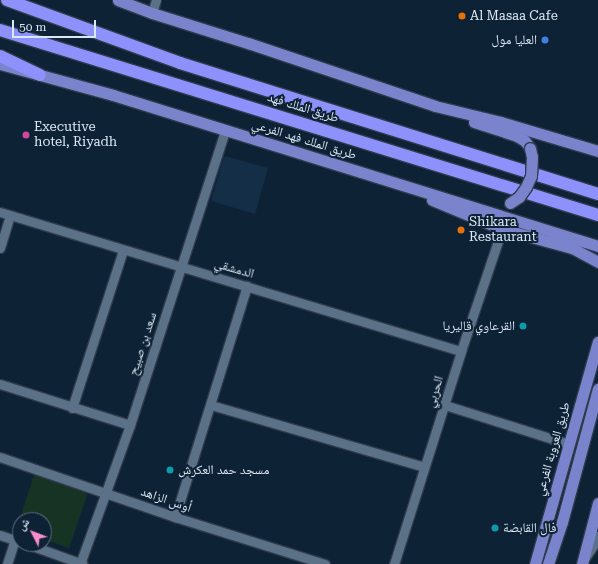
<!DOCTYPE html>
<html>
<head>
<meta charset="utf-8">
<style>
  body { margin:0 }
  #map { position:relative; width:598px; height:564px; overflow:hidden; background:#0e2236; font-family:"Roboto Serif","Noto Naskh Arabic",serif }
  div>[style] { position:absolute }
  .built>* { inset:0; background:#142e47 }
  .green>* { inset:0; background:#163323 }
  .roads { filter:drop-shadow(1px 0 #303b4c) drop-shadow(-1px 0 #303b4c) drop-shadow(0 1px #303b4c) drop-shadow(0 -1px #303b4c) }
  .minor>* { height:9px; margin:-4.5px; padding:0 4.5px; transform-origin:4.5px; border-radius:4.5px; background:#5a7188 }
  .tertiary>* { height:11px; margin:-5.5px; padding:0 5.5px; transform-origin:5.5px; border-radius:5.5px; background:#5a7188 }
  .primary>* { height:11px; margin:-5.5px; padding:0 5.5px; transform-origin:5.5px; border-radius:5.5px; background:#7984cd }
  .motorway>* { height:12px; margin:-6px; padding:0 6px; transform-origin:6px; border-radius:6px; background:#8d91fb }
  .bridges { filter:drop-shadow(1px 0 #303b4c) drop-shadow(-1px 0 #303b4c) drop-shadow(0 1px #303b4c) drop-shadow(0 -1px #303b4c) }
  .primary-bridge>* { height:11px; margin:-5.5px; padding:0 5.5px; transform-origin:5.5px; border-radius:5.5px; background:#7984cd }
  .dots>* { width:11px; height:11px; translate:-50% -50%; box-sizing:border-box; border:2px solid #0e2236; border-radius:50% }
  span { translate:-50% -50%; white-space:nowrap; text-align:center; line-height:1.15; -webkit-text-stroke:4px #0e2236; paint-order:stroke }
  .poi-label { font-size:13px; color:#dae7f4 }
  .left { translate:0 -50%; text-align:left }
  .right { translate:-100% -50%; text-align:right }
  .street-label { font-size:13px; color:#dae7f4 }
  .north { position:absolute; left:12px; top:512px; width:40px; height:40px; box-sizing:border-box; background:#0e2236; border:1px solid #607182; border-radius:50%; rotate:312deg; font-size:11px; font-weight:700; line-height:16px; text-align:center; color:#dae7f4 }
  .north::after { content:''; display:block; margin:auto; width:14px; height:18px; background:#f98fc9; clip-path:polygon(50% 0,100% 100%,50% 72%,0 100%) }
  .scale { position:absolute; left:12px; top:20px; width:84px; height:18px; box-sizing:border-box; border:2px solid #dae7f4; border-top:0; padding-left:5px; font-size:12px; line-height:14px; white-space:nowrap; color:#dae7f4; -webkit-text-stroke:3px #0e2236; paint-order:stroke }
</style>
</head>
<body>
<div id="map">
  <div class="built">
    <div style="clip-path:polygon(224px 156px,268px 168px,255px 214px,211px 201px)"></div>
  </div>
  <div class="green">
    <div style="clip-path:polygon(35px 472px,89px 490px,69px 548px,44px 539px,44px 520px,20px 520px,20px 531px,16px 530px)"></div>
  </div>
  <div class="roads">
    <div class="minor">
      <div style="left:152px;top:13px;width:14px;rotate:-73deg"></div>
      <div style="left:0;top:212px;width:481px;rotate:16.8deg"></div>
      <div style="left:0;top:248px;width:34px;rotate:-73deg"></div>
      <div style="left:0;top:384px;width:136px;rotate:17.5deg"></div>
      <div style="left:211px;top:405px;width:222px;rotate:16.2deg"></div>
      <div style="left:445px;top:405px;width:130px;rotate:17.5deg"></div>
      <div style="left:72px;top:408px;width:166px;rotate:-72.1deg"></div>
      <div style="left:0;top:457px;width:185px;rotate:18.9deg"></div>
      <div style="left:175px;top:517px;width:157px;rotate:17.4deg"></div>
      <div style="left:175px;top:517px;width:242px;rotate:-72.7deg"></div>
      <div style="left:0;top:535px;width:21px;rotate:19deg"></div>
      <div style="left:27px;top:544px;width:59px;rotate:19.7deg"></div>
      <div style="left:7px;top:564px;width:25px;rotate:-72deg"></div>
      <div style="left:80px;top:564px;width:148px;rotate:-70.2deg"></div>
      <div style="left:130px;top:425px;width:310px;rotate:-72.1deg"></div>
      <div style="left:394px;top:564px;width:223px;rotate:-72.5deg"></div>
      <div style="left:461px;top:351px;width:129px;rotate:-71.4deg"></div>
    </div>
    <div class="tertiary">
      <div style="left:585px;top:556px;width:23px;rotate:-56deg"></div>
    </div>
    <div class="primary">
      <div style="left:118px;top:0;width:36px;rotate:21deg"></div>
      <div style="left:152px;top:13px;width:101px;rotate:17.4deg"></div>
      <div style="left:248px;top:43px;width:197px;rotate:18.6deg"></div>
      <div style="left:435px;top:106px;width:68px;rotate:13.6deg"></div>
      <div style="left:501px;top:122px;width:101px;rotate:16.6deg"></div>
      <div style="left:0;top:64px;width:117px;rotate:15.3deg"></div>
      <div style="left:113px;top:95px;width:508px;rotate:17.29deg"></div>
      <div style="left:474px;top:122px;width:45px;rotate:18deg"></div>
      <div style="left:517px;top:136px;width:9px;rotate:32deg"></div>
      <div style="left:525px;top:141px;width:9px;rotate:54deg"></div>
      <div style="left:432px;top:200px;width:76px;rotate:22.5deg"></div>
      <div style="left:502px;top:229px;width:73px;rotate:15.2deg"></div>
      <div style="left:572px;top:248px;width:30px;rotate:28deg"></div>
      <div style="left:535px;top:564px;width:231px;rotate:-74.2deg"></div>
      <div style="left:548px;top:564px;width:44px;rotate:-71.6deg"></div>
      <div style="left:562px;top:522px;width:138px;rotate:-74.9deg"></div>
      <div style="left:582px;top:564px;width:63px;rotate:-75.3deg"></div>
    </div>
    <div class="motorway">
      <div style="left:7px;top:0;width:184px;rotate:20deg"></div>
      <div style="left:180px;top:63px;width:438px;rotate:17.4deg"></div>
      <div style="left:0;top:30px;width:626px;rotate:17.19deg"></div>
      <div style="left:0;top:56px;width:44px;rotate:25.4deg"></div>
    </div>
  </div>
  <div class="bridges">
    <div class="primary-bridge">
      <div style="left:510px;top:203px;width:11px;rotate:-34deg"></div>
      <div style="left:519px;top:197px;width:12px;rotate:-55deg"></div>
      <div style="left:526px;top:187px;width:12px;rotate:-66deg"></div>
      <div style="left:531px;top:176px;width:19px;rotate:-87deg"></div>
      <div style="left:532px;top:157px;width:9px;rotate:-103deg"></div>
    </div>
  </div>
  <div class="dots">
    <div style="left:462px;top:16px;background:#e8710a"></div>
    <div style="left:545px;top:40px;background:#3f7fe0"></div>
    <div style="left:26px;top:135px;background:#d1479c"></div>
    <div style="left:461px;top:230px;background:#e8710a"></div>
    <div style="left:523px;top:326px;background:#0f9aa8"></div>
    <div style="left:170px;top:470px;background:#0f9aa8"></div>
    <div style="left:495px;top:528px;background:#0f9aa8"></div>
  </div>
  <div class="poi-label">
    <span class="left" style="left:470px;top:16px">Al Masaa Cafe</span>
    <span class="right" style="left:537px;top:40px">العليا مول</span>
    <span class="left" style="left:34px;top:135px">Executive<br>hotel, Riyadh</span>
    <span class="left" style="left:469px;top:230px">Shikara<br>Restaurant</span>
    <span class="right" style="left:515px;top:326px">القرعاوي قاليريا</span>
    <span class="left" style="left:178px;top:470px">مسجد حمد العكرش</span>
    <span class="left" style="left:503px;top:528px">فال القابضة</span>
  </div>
  <div class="street-label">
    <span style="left:303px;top:108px;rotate:17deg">طريق الملك فهد</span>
    <span style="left:304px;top:140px;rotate:17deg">طريق الملك فهد الفرعي</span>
    <span style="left:234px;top:269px;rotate:16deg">الدمشقي</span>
    <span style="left:143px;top:344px;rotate:-72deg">سعد بن صبيح</span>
    <span style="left:435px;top:392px;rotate:-73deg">الحربي</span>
    <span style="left:553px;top:449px;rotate:-74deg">طريق العروبة الفرعي</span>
    <span style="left:166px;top:500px;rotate:19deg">أوس الزاهد</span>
  </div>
  <div class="north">ش</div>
  <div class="scale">50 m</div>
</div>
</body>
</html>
